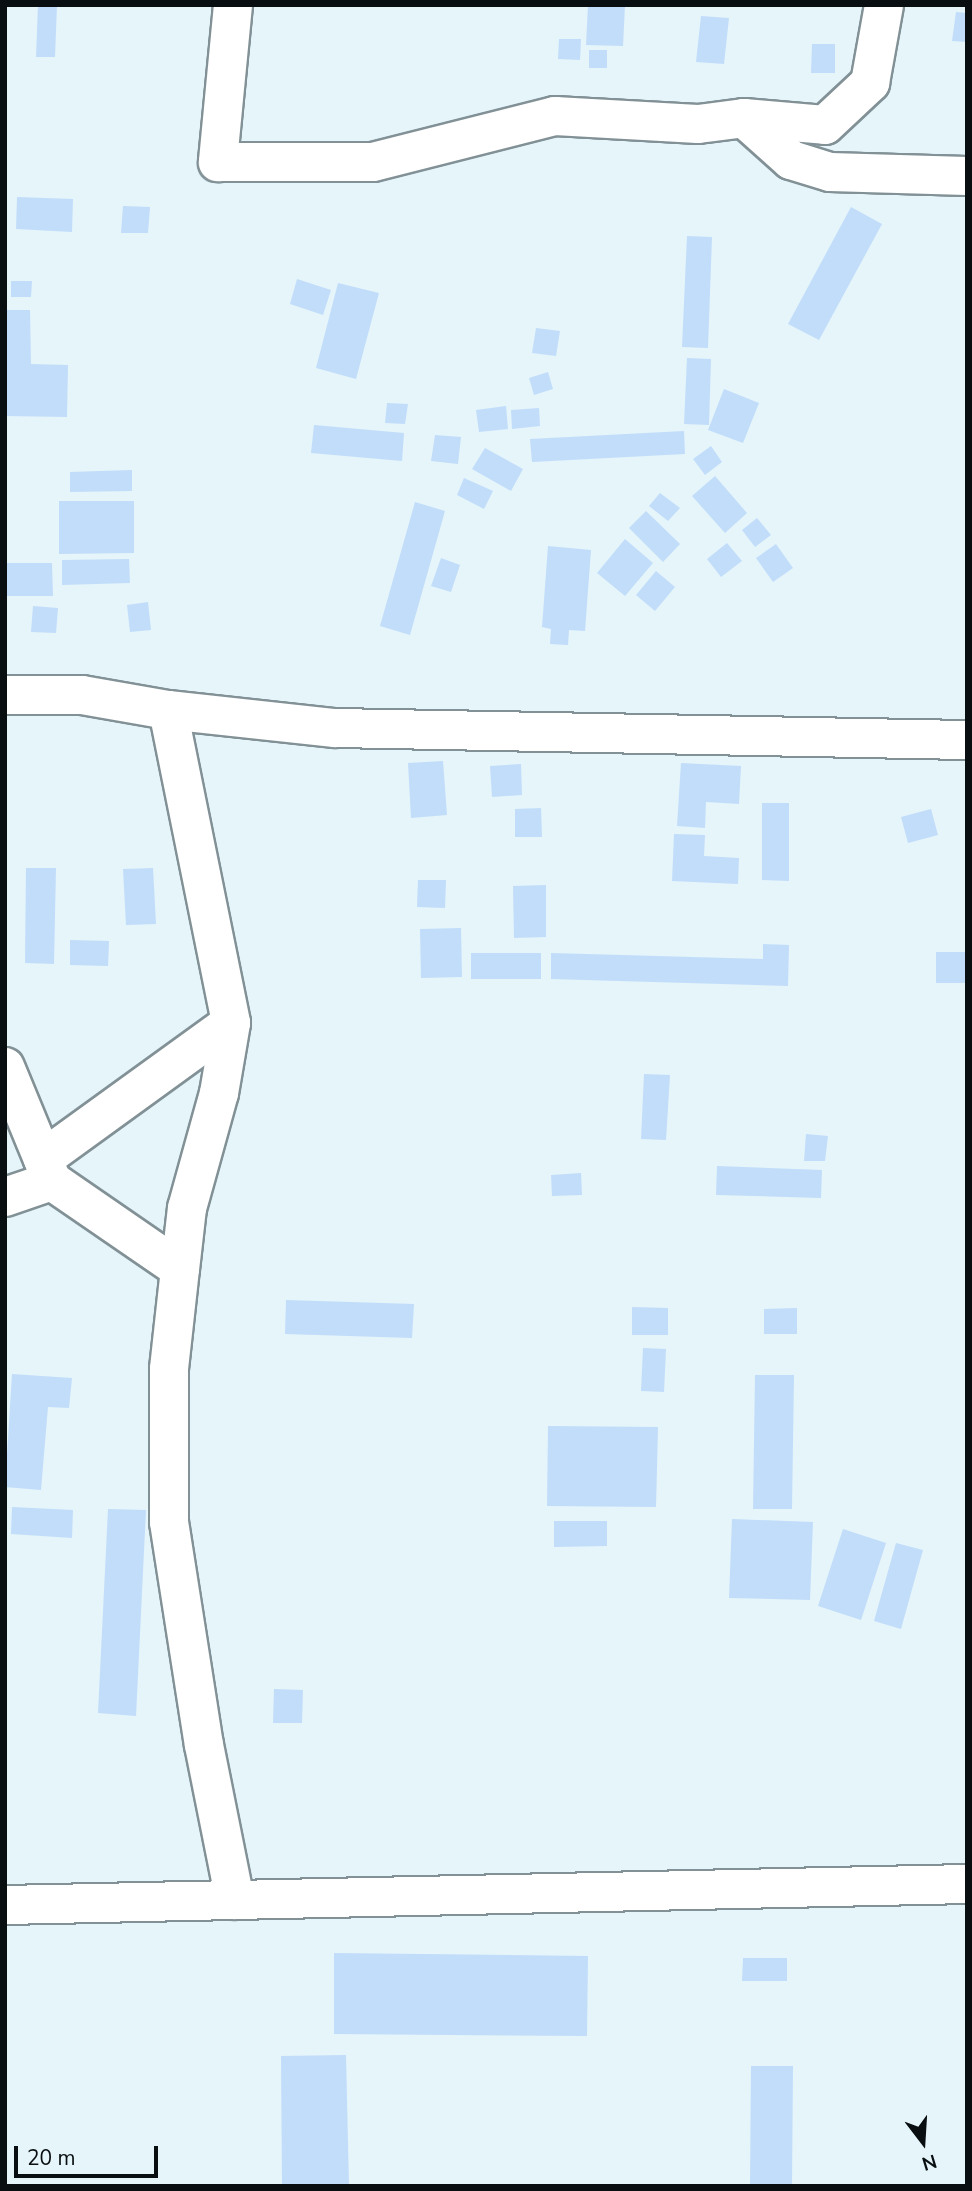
<!DOCTYPE html>
<html>
<head>
<meta charset="utf-8">
<style>
  body { margin:0 }
  #map { position:relative; width:972px; height:2191px; overflow:hidden; background:#e5f5fa; font-family:"Nunito Sans",sans-serif }
  div>[style] { position:absolute }
  .building>* { inset:0; background:#c2ddfa }
  .roads { filter:drop-shadow(2px 0 #829196) drop-shadow(-2px 0 #829196) drop-shadow(0 2px #829196) drop-shadow(0 -2px #829196) }
  .street>* { height:38px; margin:-19px; padding:0 19px; transform-origin:19px; border-radius:19px; background:#fff }
  span { translate:-50% -50%; white-space:nowrap; text-align:center; line-height:1.15; -webkit-text-stroke:5px #e5f5fa; paint-order:stroke }
  .frame { position:absolute; inset:0; border:7px solid #090e10; pointer-events:none }
  .north { position:absolute; left:888px; top:2107px; width:70px; height:70px; -webkit-text-stroke:5px #e5f5fa; paint-order:stroke; rotate:163deg; font-size:19px; font-weight:700; line-height:28px; text-align:center; color:#090e10 }
  .north::after { content:''; display:block; margin:auto; width:24px; height:32px; background:#090e10; clip-path:polygon(50% 0,100% 100%,50% 72%,0 100%) }
  .scale { position:absolute; left:14px; top:2146px; width:144px; height:32px; box-sizing:border-box; border:4px solid #090e10; border-top:0; padding-left:9px; font-size:21px; line-height:24px; white-space:nowrap; color:#090e10; -webkit-text-stroke:5px #e5f5fa; paint-order:stroke }
</style>
</head>
<body>
<div id="map">
  <div class="building">
    <div style="clip-path:polygon(38px 5px,57px 5px,55px 57px,36px 57px)"></div>
    <div style="clip-path:polygon(588px 5px,625px 5px,623px 46px,586px 45px)"></div>
    <div style="clip-path:polygon(956px 12px,967px 13px,967px 42px,952px 41px)"></div>
    <div style="clip-path:polygon(701px 16px,729px 18px,724px 64px,696px 62px)"></div>
    <div style="clip-path:polygon(559px 39px,581px 39px,580px 60px,558px 59px)"></div>
    <div style="clip-path:polygon(812px 44px,835px 44px,835px 73px,811px 73px)"></div>
    <div style="clip-path:polygon(589px 50px,607px 50px,607px 68px,589px 68px)"></div>
    <div style="clip-path:polygon(17px 197px,73px 199px,72px 232px,16px 229px)"></div>
    <div style="clip-path:polygon(123px 206px,150px 207px,148px 233px,121px 233px)"></div>
    <div style="clip-path:polygon(851px 207px,882px 224px,819px 340px,788px 324px)"></div>
    <div style="clip-path:polygon(687px 236px,712px 237px,708px 348px,682px 347px)"></div>
    <div style="clip-path:polygon(297px 279px,331px 290px,323px 315px,290px 304px)"></div>
    <div style="clip-path:polygon(11px 281px,32px 281px,31px 297px,11px 297px)"></div>
    <div style="clip-path:polygon(338px 283px,379px 293px,356px 379px,316px 368px)"></div>
    <div style="clip-path:polygon(5px 310px,30px 310px,31px 364px,68px 365px,67px 417px,5px 416px)"></div>
    <div style="clip-path:polygon(536px 328px,560px 331px,556px 356px,532px 353px)"></div>
    <div style="clip-path:polygon(687px 358px,711px 359px,709px 425px,684px 424px)"></div>
    <div style="clip-path:polygon(548px 372px,553px 389px,534px 395px,529px 378px)"></div>
    <div style="clip-path:polygon(724px 389px,759px 403px,743px 443px,708px 430px)"></div>
    <div style="clip-path:polygon(387px 403px,408px 404px,405px 424px,385px 423px)"></div>
    <div style="clip-path:polygon(506px 406px,508px 429px,479px 432px,476px 410px)"></div>
    <div style="clip-path:polygon(539px 408px,540px 426px,512px 429px,511px 410px)"></div>
    <div style="clip-path:polygon(314px 425px,404px 433px,402px 461px,311px 453px)"></div>
    <div style="clip-path:polygon(684px 431px,685px 454px,532px 462px,530px 439px)"></div>
    <div style="clip-path:polygon(435px 435px,461px 437px,458px 464px,431px 461px)"></div>
    <div style="clip-path:polygon(711px 446px,722px 462px,705px 475px,693px 459px)"></div>
    <div style="clip-path:polygon(485px 448px,523px 469px,511px 491px,472px 469px)"></div>
    <div style="clip-path:polygon(132px 470px,132px 491px,70px 492px,70px 472px)"></div>
    <div style="clip-path:polygon(715px 476px,747px 513px,725px 533px,692px 496px)"></div>
    <div style="clip-path:polygon(464px 478px,493px 491px,484px 509px,457px 495px)"></div>
    <div style="clip-path:polygon(660px 493px,680px 508px,668px 521px,649px 506px)"></div>
    <div style="clip-path:polygon(59px 501px,134px 501px,134px 553px,59px 554px)"></div>
    <div style="clip-path:polygon(415px 502px,445px 511px,410px 635px,380px 626px)"></div>
    <div style="clip-path:polygon(646px 511px,680px 544px,663px 562px,629px 528px)"></div>
    <div style="clip-path:polygon(757px 518px,771px 535px,755px 547px,742px 530px)"></div>
    <div style="clip-path:polygon(625px 539px,653px 563px,625px 596px,597px 573px)"></div>
    <div style="clip-path:polygon(727px 543px,742px 561px,721px 577px,707px 559px)"></div>
    <div style="clip-path:polygon(776px 544px,793px 568px,773px 582px,756px 558px)"></div>
    <div style="clip-path:polygon(548px 546px,591px 550px,585px 631px,569px 630px,568px 645px,550px 644px,551px 629px,542px 627px)"></div>
    <div style="clip-path:polygon(441px 558px,460px 565px,451px 592px,431px 586px)"></div>
    <div style="clip-path:polygon(129px 559px,130px 583px,62px 585px,62px 560px)"></div>
    <div style="clip-path:polygon(6px 563px,52px 563px,53px 596px,6px 596px)"></div>
    <div style="clip-path:polygon(656px 571px,675px 587px,655px 611px,636px 595px)"></div>
    <div style="clip-path:polygon(148px 602px,151px 630px,130px 632px,127px 605px)"></div>
    <div style="clip-path:polygon(33px 606px,58px 608px,56px 633px,31px 632px)"></div>
    <div style="clip-path:polygon(443px 761px,447px 815px,411px 818px,408px 763px)"></div>
    <div style="clip-path:polygon(681px 763px,741px 766px,739px 804px,706px 802px,705px 828px,677px 826px)"></div>
    <div style="clip-path:polygon(521px 764px,522px 795px,492px 797px,490px 766px)"></div>
    <div style="clip-path:polygon(762px 803px,789px 803px,789px 881px,762px 880px)"></div>
    <div style="clip-path:polygon(541px 808px,542px 837px,515px 837px,515px 809px)"></div>
    <div style="clip-path:polygon(931px 809px,938px 835px,908px 843px,901px 817px)"></div>
    <div style="clip-path:polygon(674px 834px,705px 835px,704px 856px,739px 858px,738px 884px,672px 881px)"></div>
    <div style="clip-path:polygon(26px 868px,56px 868px,54px 964px,25px 963px)"></div>
    <div style="clip-path:polygon(153px 868px,156px 924px,126px 925px,123px 869px)"></div>
    <div style="clip-path:polygon(418px 880px,446px 880px,445px 908px,417px 907px)"></div>
    <div style="clip-path:polygon(546px 885px,546px 937px,514px 938px,513px 886px)"></div>
    <div style="clip-path:polygon(461px 928px,462px 977px,421px 978px,420px 929px)"></div>
    <div style="clip-path:polygon(70px 940px,109px 941px,108px 966px,70px 965px)"></div>
    <div style="clip-path:polygon(763px 944px,789px 945px,788px 986px,551px 979px,551px 953px,763px 959px)"></div>
    <div style="clip-path:polygon(936px 952px,967px 952px,967px 983px,936px 983px)"></div>
    <div style="clip-path:polygon(471px 953px,541px 953px,541px 979px,471px 979px)"></div>
    <div style="clip-path:polygon(644px 1074px,670px 1075px,666px 1140px,641px 1139px)"></div>
    <div style="clip-path:polygon(806px 1134px,828px 1136px,825px 1161px,804px 1161px)"></div>
    <div style="clip-path:polygon(717px 1166px,822px 1170px,821px 1198px,716px 1195px)"></div>
    <div style="clip-path:polygon(581px 1173px,582px 1195px,552px 1196px,551px 1175px)"></div>
    <div style="clip-path:polygon(286px 1300px,414px 1304px,412px 1338px,285px 1334px)"></div>
    <div style="clip-path:polygon(632px 1307px,668px 1308px,668px 1335px,632px 1335px)"></div>
    <div style="clip-path:polygon(797px 1308px,797px 1334px,764px 1334px,764px 1309px)"></div>
    <div style="clip-path:polygon(643px 1348px,666px 1349px,664px 1392px,641px 1391px)"></div>
    <div style="clip-path:polygon(12px 1374px,72px 1378px,69px 1408px,48px 1407px,41px 1490px,5px 1487px)"></div>
    <div style="clip-path:polygon(755px 1375px,794px 1375px,792px 1509px,753px 1509px)"></div>
    <div style="clip-path:polygon(548px 1426px,658px 1427px,656px 1507px,547px 1506px)"></div>
    <div style="clip-path:polygon(12px 1507px,73px 1510px,72px 1538px,11px 1534px)"></div>
    <div style="clip-path:polygon(108px 1509px,146px 1510px,136px 1716px,98px 1713px)"></div>
    <div style="clip-path:polygon(732px 1519px,813px 1522px,810px 1600px,729px 1598px)"></div>
    <div style="clip-path:polygon(554px 1521px,607px 1521px,607px 1546px,554px 1547px)"></div>
    <div style="clip-path:polygon(843px 1529px,886px 1543px,861px 1620px,818px 1606px)"></div>
    <div style="clip-path:polygon(896px 1543px,923px 1550px,901px 1629px,874px 1621px)"></div>
    <div style="clip-path:polygon(274px 1689px,303px 1690px,302px 1723px,273px 1723px)"></div>
    <div style="clip-path:polygon(334px 1953px,588px 1956px,587px 2036px,334px 2034px)"></div>
    <div style="clip-path:polygon(743px 1958px,787px 1958px,787px 1981px,742px 1981px)"></div>
    <div style="clip-path:polygon(346px 2055px,349px 2186px,282px 2186px,281px 2056px)"></div>
    <div style="clip-path:polygon(751px 2066px,793px 2066px,792px 2186px,750px 2186px)"></div>
  </div>
  <div class="roads">
    <div class="street">
      <div style="left:233px;top:5px;width:158px;rotate:95.5deg"></div>
      <div style="left:218px;top:162px;width:155px"></div>
      <div style="left:373px;top:162px;width:188px;rotate:-14.2deg"></div>
      <div style="left:555px;top:116px;width:143px;rotate:3.2deg"></div>
      <div style="left:698px;top:124px;width:46px;rotate:-7.4deg"></div>
      <div style="left:744px;top:118px;width:63px;rotate:41.8deg"></div>
      <div style="left:791px;top:160px;width:41px;rotate:17.1deg"></div>
      <div style="left:830px;top:172px;width:137px;rotate:1.7deg"></div>
      <div style="left:744px;top:118px;width:81px;rotate:4.9deg"></div>
      <div style="left:825px;top:125px;width:62px;rotate:-43deg"></div>
      <div style="left:870px;top:83px;width:79px;rotate:-79.8deg"></div>
      <div style="left:5px;top:695px;width:77px"></div>
      <div style="left:82px;top:695px;width:87px;rotate:9.9deg"></div>
      <div style="left:168px;top:710px;width:168px;rotate:6.2deg"></div>
      <div style="left:335px;top:728px;width:632px;rotate:1.09deg"></div>
      <div style="left:168px;top:710px;width:319px;rotate:78.6deg"></div>
      <div style="left:231px;top:1023px;width:71px;rotate:99.7deg"></div>
      <div style="left:219px;top:1093px;width:119px;rotate:105.5deg"></div>
      <div style="left:187px;top:1208px;width:61px;rotate:96.5deg"></div>
      <div style="left:5px;top:1067px;width:123px;rotate:67.6deg"></div>
      <div style="left:43px;top:1159px;width:232px;rotate:-35.9deg"></div>
      <div style="left:5px;top:1197px;width:50px;rotate:-18.8deg"></div>
      <div style="left:52px;top:1181px;width:155px;rotate:34.5deg"></div>
      <div style="left:180px;top:1269px;width:101px;rotate:96.3deg"></div>
      <div style="left:169px;top:1369px;width:153px;rotate:90deg"></div>
      <div style="left:169px;top:1522px;width:226px;rotate:81.1deg"></div>
      <div style="left:204px;top:1745px;width:158px;rotate:78.7deg"></div>
      <div style="left:5px;top:1905px;width:962px;rotate:-1.25deg"></div>
    </div>
  </div>
  <div class="frame"></div>
  <div class="north">N</div>
  <div class="scale">20 m</div>
</div>
</body>
</html>
